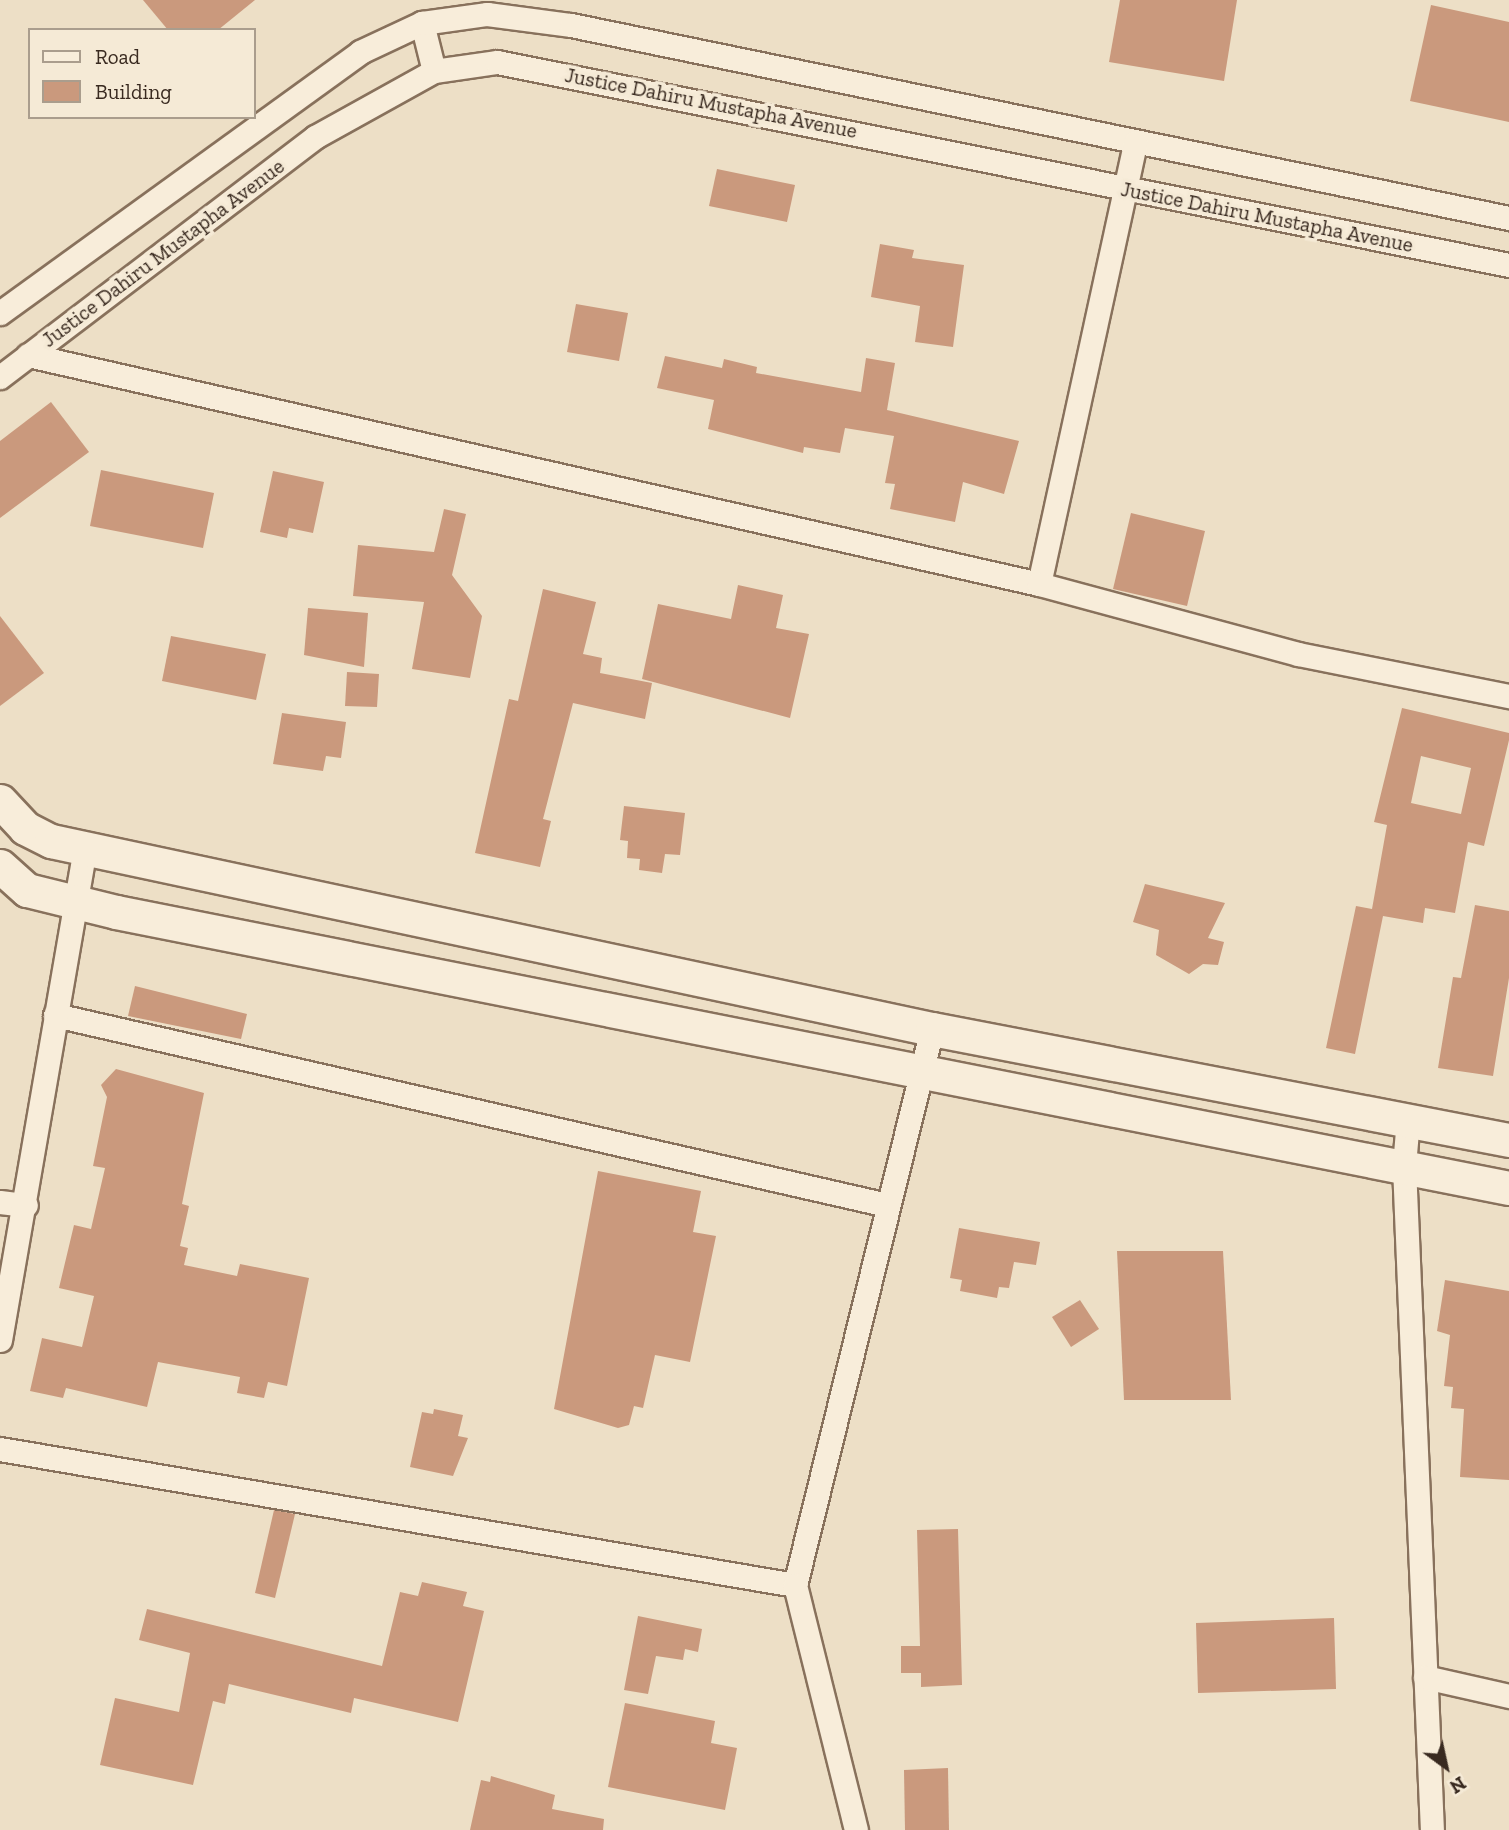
<!DOCTYPE html>
<html>
<head>
<meta charset="utf-8">
<style>
  body { margin:0 }
  #map { position:relative; width:1509px; height:1830px; overflow:hidden; background:#eddfc6; font-family:"Zilla Slab",serif }
  div>[style] { position:absolute }
  .building>* { inset:0; background:#ca997d }
  .roads { filter:drop-shadow(2px 0 #88715c) drop-shadow(-2px 0 #88715c) drop-shadow(0 2px #88715c) drop-shadow(0 -2px #88715c) }
  .street>* { height:23px; margin:-11.5px; padding:0 11.5px; transform-origin:11.5px; border-radius:11.5px; background:#f8edda }
  .secondary>* { height:33px; margin:-16.5px; padding:0 16.5px; transform-origin:16.5px; border-radius:16.5px; background:#f8edda }
  span { translate:-50% -50%; white-space:nowrap; text-align:center; line-height:1.15; -webkit-text-stroke:7px #f5ead6; paint-order:stroke }
  .street-label { font-size:21px; color:#392a20 }
  .legend { position:absolute; left:28px; top:28px; width:228px; height:91px; box-sizing:border-box; background:#f5ead6; border:2px solid #aa9d8d; margin:0; padding:9px 12px; list-style:none; font-size:21px; color:#392a20 }
  .legend li { display:flex; align-items:center; gap:14px; height:35px }
  .legend b { width:35px; border:2px solid #aa9d8d }
  .north { position:absolute; left:1411px; top:1732px; width:70px; height:70px; -webkit-text-stroke:5px #f5ead6; paint-order:stroke; rotate:147deg; font-size:19px; font-weight:700; line-height:28px; text-align:center; color:#392a20 }
  .north::after { content:''; display:block; margin:auto; width:24px; height:32px; background:#392a20; clip-path:polygon(50% 0,100% 100%,50% 72%,0 100%) }
</style>
</head>
<body>
<div id="map">
  <div class="building">
    <div style="clip-path:polygon(143px 0,255px 0,218px 30px,168px 30px)"></div>
    <div style="clip-path:polygon(1120px 0,1237px 0,1224px 81px,1109px 62px)"></div>
    <div style="clip-path:polygon(1431px 5px,1509px 22px,1509px 122px,1410px 101px)"></div>
    <div style="clip-path:polygon(717px 169px,795px 185px,787px 222px,709px 206px)"></div>
    <div style="clip-path:polygon(880px 244px,914px 250px,912px 258px,964px 265px,953px 347px,915px 342px,920px 306px,871px 297px)"></div>
    <div style="clip-path:polygon(576px 304px,628px 313px,619px 361px,567px 352px)"></div>
    <div style="clip-path:polygon(665px 356px,722px 368px,724px 359px,757px 367px,756px 373px,861px 392px,866px 358px,895px 363px,887px 410px,1019px 441px,1004px 494px,963px 482px,955px 522px,890px 509px,895px 484px,885px 483px,894px 436px,845px 428px,840px 453px,804px 447px,803px 453px,708px 429px,714px 400px,657px 388px)"></div>
    <div style="clip-path:polygon(51px 402px,89px 452px,0 518px,0 441px)"></div>
    <div style="clip-path:polygon(101px 470px,214px 493px,203px 548px,90px 526px)"></div>
    <div style="clip-path:polygon(273px 471px,324px 482px,313px 533px,289px 528px,287px 538px,260px 532px)"></div>
    <div style="clip-path:polygon(444px 509px,466px 514px,452px 575px,482px 616px,470px 678px,412px 669px,424px 602px,353px 596px,358px 545px,434px 552px)"></div>
    <div style="clip-path:polygon(1131px 513px,1205px 531px,1187px 606px,1113px 589px)"></div>
    <div style="clip-path:polygon(738px 585px,783px 595px,776px 628px,809px 634px,790px 718px,642px 679px,658px 604px,731px 619px)"></div>
    <div style="clip-path:polygon(543px 589px,596px 602px,583px 654px,602px 658px,600px 673px,652px 683px,645px 719px,573px 703px,543px 819px,551px 821px,540px 867px,475px 853px,509px 699px,518px 701px)"></div>
    <div style="clip-path:polygon(308px 608px,368px 613px,364px 667px,304px 655px)"></div>
    <div style="clip-path:polygon(0 616px,44px 673px,0 706px)"></div>
    <div style="clip-path:polygon(171px 636px,266px 654px,256px 700px,162px 681px)"></div>
    <div style="clip-path:polygon(347px 672px,379px 674px,377px 707px,345px 706px)"></div>
    <div style="clip-path:polygon(evenodd,1402px 708px,1509px 733px,1509px 740px,1484px 846px,1468px 842px,1455px 913px,1425px 908px,1423px 923px,1383px 916px,1355px 1054px,1326px 1048px,1356px 906px,1372px 909px,1387px 825px,1374px 822px,1402px 708px,1421px 756px,1471px 768px,1461px 814px,1411px 803px,1421px 756px)"></div>
    <div style="clip-path:polygon(282px 713px,346px 722px,341px 758px,326px 756px,323px 771px,273px 764px)"></div>
    <div style="clip-path:polygon(624px 806px,685px 813px,680px 855px,665px 854px,662px 873px,639px 870px,640px 859px,627px 858px,628px 841px,620px 840px)"></div>
    <div style="clip-path:polygon(1145px 884px,1225px 903px,1208px 938px,1224px 942px,1218px 965px,1203px 964px,1189px 974px,1156px 955px,1159px 930px,1133px 922px)"></div>
    <div style="clip-path:polygon(1475px 905px,1509px 911px,1509px 978px,1493px 1076px,1438px 1068px,1453px 977px,1461px 978px)"></div>
    <div style="clip-path:polygon(135px 986px,247px 1014px,241px 1039px,128px 1016px)"></div>
    <div style="clip-path:polygon(116px 1069px,204px 1093px,182px 1204px,189px 1206px,180px 1246px,188px 1248px,184px 1265px,237px 1276px,240px 1264px,309px 1278px,287px 1386px,268px 1382px,264px 1398px,237px 1393px,240px 1377px,158px 1362px,147px 1407px,66px 1388px,63px 1398px,30px 1391px,42px 1338px,82px 1347px,94px 1296px,59px 1288px,74px 1225px,91px 1229px,105px 1168px,93px 1166px,107px 1097px,101px 1085px)"></div>
    <div style="clip-path:polygon(598px 1171px,701px 1191px,693px 1232px,716px 1236px,690px 1362px,655px 1355px,643px 1408px,634px 1406px,629px 1425px,618px 1428px,554px 1409px)"></div>
    <div style="clip-path:polygon(959px 1228px,1040px 1242px,1036px 1265px,1014px 1262px,1009px 1288px,999px 1287px,997px 1298px,960px 1291px,962px 1280px,950px 1278px)"></div>
    <div style="clip-path:polygon(1117px 1251px,1223px 1251px,1231px 1400px,1124px 1400px)"></div>
    <div style="clip-path:polygon(1445px 1280px,1509px 1291px,1509px 1480px,1460px 1477px,1464px 1409px,1451px 1408px,1453px 1387px,1444px 1386px,1450px 1335px,1437px 1331px)"></div>
    <div style="clip-path:polygon(1080px 1300px,1099px 1329px,1071px 1347px,1052px 1317px)"></div>
    <div style="clip-path:polygon(434px 1409px,463px 1415px,458px 1436px,468px 1438px,453px 1476px,410px 1467px,422px 1412px,433px 1414px)"></div>
    <div style="clip-path:polygon(274px 1510px,295px 1514px,275px 1598px,255px 1593px)"></div>
    <div style="clip-path:polygon(958px 1529px,962px 1685px,921px 1687px,921px 1673px,901px 1673px,901px 1646px,920px 1646px,917px 1530px)"></div>
    <div style="clip-path:polygon(422px 1582px,467px 1592px,463px 1606px,484px 1611px,458px 1722px,354px 1698px,351px 1713px,229px 1684px,225px 1704px,213px 1701px,193px 1785px,100px 1765px,115px 1698px,179px 1712px,190px 1653px,139px 1640px,147px 1609px,382px 1666px,400px 1592px,418px 1596px)"></div>
    <div style="clip-path:polygon(638px 1616px,702px 1629px,698px 1652px,685px 1649px,683px 1660px,656px 1656px,648px 1694px,624px 1690px)"></div>
    <div style="clip-path:polygon(1334px 1618px,1336px 1689px,1198px 1693px,1196px 1623px)"></div>
    <div style="clip-path:polygon(625px 1703px,715px 1721px,711px 1743px,737px 1748px,725px 1810px,608px 1787px)"></div>
    <div style="clip-path:polygon(948px 1768px,949px 1830px,905px 1830px,904px 1770px)"></div>
    <div style="clip-path:polygon(491px 1776px,555px 1795px,552px 1809px,604px 1819px,603px 1830px,470px 1830px,481px 1780px,490px 1782px)"></div>
  </div>
  <div class="roads">
    <div class="street">
      <div style="left:422px;top:23px;width:49px;rotate:76deg"></div>
      <div style="left:0;top:313px;width:445px;rotate:-35.9deg"></div>
      <div style="left:360px;top:52px;width:68px;rotate:-25.1deg"></div>
      <div style="left:422px;top:23px;width:66px;rotate:-7.9deg"></div>
      <div style="left:487px;top:14px;width:85px;rotate:7.5deg"></div>
      <div style="left:571px;top:25px;width:958px;rotate:11.63deg"></div>
      <div style="left:28px;top:355px;width:1037px;rotate:12.76deg"></div>
      <div style="left:1039px;top:584px;width:452px;rotate:-77.7deg"></div>
      <div style="left:0;top:377px;width:396px;rotate:-37.3deg"></div>
      <div style="left:315px;top:137px;width:136px;rotate:-29deg"></div>
      <div style="left:434px;top:71px;width:64px;rotate:-8.1deg"></div>
      <div style="left:497px;top:62px;width:1032px;rotate:11.34deg"></div>
      <div style="left:1039px;top:584px;width:268px;rotate:15.1deg"></div>
      <div style="left:1298px;top:654px;width:215px;rotate:11.3deg"></div>
      <div style="left:55px;top:1015px;width:853px;rotate:12.86deg"></div>
      <div style="left:1408px;top:1119px;width:47px;rotate:94.9deg"></div>
      <div style="left:1404px;top:1166px;width:665px;rotate:87.59deg"></div>
      <div style="left:0;top:1202px;width:26px;rotate:7deg"></div>
      <div style="left:0;top:1340px;width:498px;rotate:-80.2deg"></div>
      <div style="left:0;top:1449px;width:807px;rotate:9.71deg"></div>
      <div style="left:795px;top:1585px;width:573px;rotate:-76.16deg"></div>
      <div style="left:795px;top:1585px;width:252px;rotate:76deg"></div>
      <div style="left:1425px;top:1677px;width:86px;rotate:12.7deg"></div>
    </div>
    <div class="secondary">
      <div style="left:0;top:801px;width:37px;rotate:47deg"></div>
      <div style="left:25px;top:828px;width:29px;rotate:27deg"></div>
      <div style="left:51px;top:841px;width:901px;rotate:12.05deg"></div>
      <div style="left:932px;top:1029px;width:588px;rotate:10.89deg"></div>
      <div style="left:0;top:866px;width:36px;rotate:42deg"></div>
      <div style="left:27px;top:890px;width:92px;rotate:13.9deg"></div>
      <div style="left:116px;top:912px;width:1420px;rotate:11.21deg"></div>
    </div>
  </div>
  <div class="street-label">
    <span style="left:711px;top:103px;rotate:11deg">Justice Dahiru Mustapha Avenue</span>
    <span style="left:1267px;top:217px;rotate:11deg">Justice Dahiru Mustapha Avenue</span>
    <span style="left:163px;top:253px;rotate:-37deg">Justice Dahiru Mustapha Avenue</span>
  </div>
  <ul class="legend">
  <li><b style="height:9px;background:#f8edda"></b>Road</li>
  <li><b style="height:19px;background:#ca997d"></b>Building</li>
  </ul>
  <div class="north">N</div>
</div>
</body>
</html>
